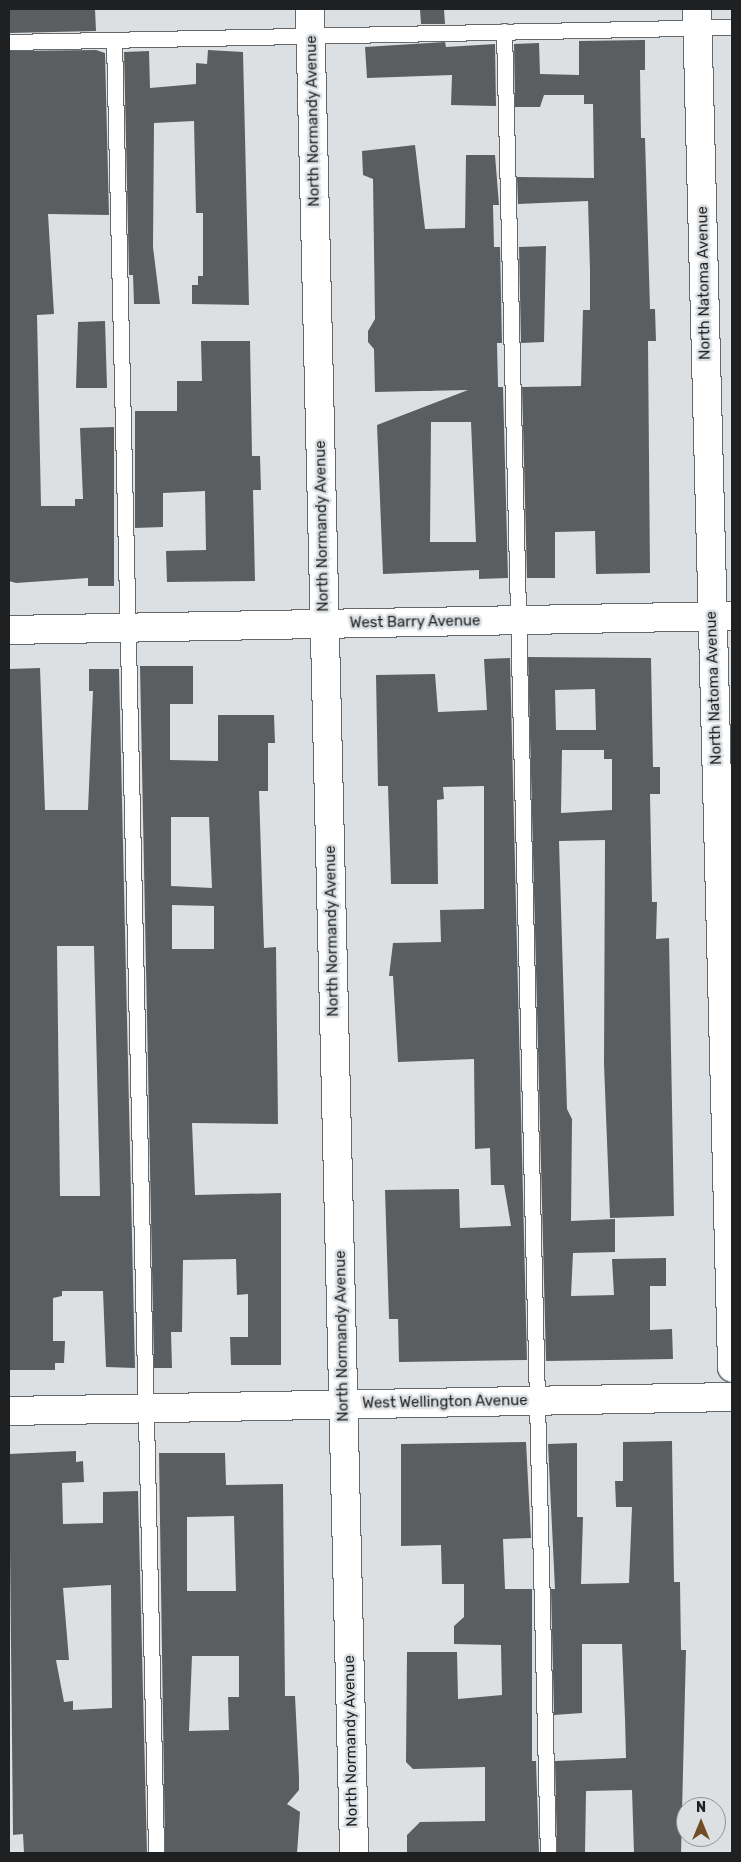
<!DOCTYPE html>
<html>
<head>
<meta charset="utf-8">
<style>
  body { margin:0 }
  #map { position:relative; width:741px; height:1862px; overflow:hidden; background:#dce0e3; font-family:Rubik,sans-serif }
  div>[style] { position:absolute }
  .building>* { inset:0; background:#5a5e61 }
  .roads { filter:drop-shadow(1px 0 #66696c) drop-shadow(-1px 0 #66696c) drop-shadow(0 1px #66696c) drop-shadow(0 -1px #66696c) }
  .lane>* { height:15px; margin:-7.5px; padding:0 7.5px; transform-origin:7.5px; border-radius:7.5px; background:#fff }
  .street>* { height:28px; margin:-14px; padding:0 14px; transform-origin:14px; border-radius:14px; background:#fff }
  span { translate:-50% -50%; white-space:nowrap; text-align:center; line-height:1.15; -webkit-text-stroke:5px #dce0e3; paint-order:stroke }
  .street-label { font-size:15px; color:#1e2021 }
  .frame { position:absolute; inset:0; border:10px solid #1e2021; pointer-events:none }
  .north { position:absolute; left:676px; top:1797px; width:50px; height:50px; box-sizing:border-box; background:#dce0e3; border:1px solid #909395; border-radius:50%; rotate:0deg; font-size:14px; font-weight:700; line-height:20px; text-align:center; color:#1e2021 }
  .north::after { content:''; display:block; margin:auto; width:18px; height:22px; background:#714d27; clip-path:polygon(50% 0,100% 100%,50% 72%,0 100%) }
</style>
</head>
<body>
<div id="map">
  <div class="building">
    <div style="clip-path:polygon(9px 9px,95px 9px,96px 31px,9px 33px)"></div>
    <div style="clip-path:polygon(420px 9px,444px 9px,445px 24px,421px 24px)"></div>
    <div style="clip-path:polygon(645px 40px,645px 70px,640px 70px,641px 138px,645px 138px,650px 309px,655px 309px,656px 341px,648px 341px,650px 573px,596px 574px,595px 531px,555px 532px,555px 578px,527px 578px,522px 387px,581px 386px,583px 310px,590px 310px,590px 270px,588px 201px,518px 204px,517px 177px,594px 178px,593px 104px,584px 104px,584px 95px,544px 95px,540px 107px,515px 107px,514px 44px,539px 43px,540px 74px,579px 75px,579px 41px)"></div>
    <div style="clip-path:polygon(445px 42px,446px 47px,495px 44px,496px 106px,451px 105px,452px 75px,367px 78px,365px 47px)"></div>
    <div style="clip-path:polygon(96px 50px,105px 53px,109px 215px,48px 214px,54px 314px,37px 315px,41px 506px,75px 506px,75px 499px,83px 499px,80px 428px,114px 427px,114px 586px,88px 586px,88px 578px,16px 583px,9px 581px,9px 51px)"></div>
    <div style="clip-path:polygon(208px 50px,243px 52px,249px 305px,192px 304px,192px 285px,198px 285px,198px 276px,203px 276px,203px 213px,196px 213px,194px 121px,154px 123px,153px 247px,160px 304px,134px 304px,133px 275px,129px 275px,124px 52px,149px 51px,150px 88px,196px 84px,196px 63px,207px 64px)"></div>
    <div style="clip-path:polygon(evenodd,415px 145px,425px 229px,465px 228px,466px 155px,495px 155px,499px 205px,493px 205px,494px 247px,500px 247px,502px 343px,497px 343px,498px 387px,503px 387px,508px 578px,479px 579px,479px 570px,383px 574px,377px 425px,468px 390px,375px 392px,374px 349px,368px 342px,368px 331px,375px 319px,373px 179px,363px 175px,362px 151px,415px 145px,431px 422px,471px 422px,476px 542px,430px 542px,431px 422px)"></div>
    <div style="clip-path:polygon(546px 246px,544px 342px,521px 343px,519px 247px)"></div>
    <div style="clip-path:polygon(105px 321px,107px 388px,76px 388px,78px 322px)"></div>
    <div style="clip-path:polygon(201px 341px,250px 341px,252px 456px,260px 456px,261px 490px,253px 490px,255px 581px,167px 582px,166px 551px,206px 550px,205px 491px,163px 493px,163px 527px,135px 528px,135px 411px,177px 411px,177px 381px,202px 381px)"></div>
    <div style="clip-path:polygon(evenodd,528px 657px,651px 658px,653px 767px,660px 767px,660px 794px,650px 794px,652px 902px,657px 902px,656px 939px,669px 938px,674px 1216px,610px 1218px,604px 1064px,605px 840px,559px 841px,567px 1109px,572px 1119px,571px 1221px,615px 1219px,615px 1252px,573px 1253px,571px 1296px,614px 1295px,612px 1259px,666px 1258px,666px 1286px,650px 1286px,650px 1330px,672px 1329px,673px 1359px,546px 1361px,528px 657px,595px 689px,596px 730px,556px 730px,555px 690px,595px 689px,528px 657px,562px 750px,604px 750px,604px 759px,612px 759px,612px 810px,561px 813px,562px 750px)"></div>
    <div style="clip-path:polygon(510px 658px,527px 1360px,399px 1362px,398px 1319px,389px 1319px,385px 1190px,459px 1189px,460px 1228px,511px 1226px,504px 1185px,491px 1185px,490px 1148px,475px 1149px,474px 1059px,398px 1062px,393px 976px,389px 976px,393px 943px,441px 942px,440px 910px,484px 909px,484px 786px,443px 787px,444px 799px,437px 800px,438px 884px,391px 884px,388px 786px,378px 786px,376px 675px,435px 674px,438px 712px,487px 710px,484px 659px)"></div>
    <div style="clip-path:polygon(evenodd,140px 666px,193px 666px,193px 704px,170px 704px,170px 760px,218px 761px,218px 715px,274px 715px,275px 743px,268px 743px,268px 791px,259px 791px,264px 948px,276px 947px,278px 1124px,192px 1123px,195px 1195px,281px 1193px,281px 1365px,231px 1365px,230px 1337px,248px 1337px,248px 1294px,237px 1295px,236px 1259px,183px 1260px,182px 1332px,171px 1332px,172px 1368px,154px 1368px,140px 666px,171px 817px,209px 817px,212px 888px,171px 886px,171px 817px,140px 666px,172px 905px,214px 906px,214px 949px,172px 949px,172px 905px)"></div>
    <div style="clip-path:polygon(evenodd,40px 668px,45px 810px,88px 810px,93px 691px,89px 691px,89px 669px,119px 669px,135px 1368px,106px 1367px,103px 1291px,62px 1291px,62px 1296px,53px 1298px,53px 1341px,65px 1341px,64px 1363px,55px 1363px,55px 1370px,9px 1370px,9px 669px,40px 668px,57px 946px,94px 946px,100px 1196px,60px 1196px,57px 946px)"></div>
    <div style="clip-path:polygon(672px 1441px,674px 1582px,680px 1582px,681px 1650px,686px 1650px,681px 1853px,634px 1853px,632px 1790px,586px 1791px,585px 1853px,557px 1853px,555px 1761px,626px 1758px,625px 1719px,622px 1644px,582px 1644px,582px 1713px,554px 1715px,551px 1589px,555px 1589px,548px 1444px,577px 1443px,577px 1517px,583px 1517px,581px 1584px,629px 1583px,632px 1507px,616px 1507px,615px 1481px,623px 1481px,623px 1442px)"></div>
    <div style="clip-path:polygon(526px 1442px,531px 1538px,503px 1539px,505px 1589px,532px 1589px,532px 1761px,536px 1761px,539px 1853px,407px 1853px,407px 1835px,420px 1822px,485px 1821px,485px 1767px,413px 1769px,406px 1762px,407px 1652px,457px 1652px,458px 1699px,502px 1695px,501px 1645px,454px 1644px,454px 1626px,464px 1617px,464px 1584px,442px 1584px,441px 1545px,401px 1546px,401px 1444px)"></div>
    <div style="clip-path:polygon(evenodd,76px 1451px,76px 1462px,83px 1461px,84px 1482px,62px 1483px,63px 1524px,103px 1523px,103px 1492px,138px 1491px,147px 1853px,24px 1853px,23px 1834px,13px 1835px,9px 1454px,76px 1451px,111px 1585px,112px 1708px,73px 1710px,73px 1701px,64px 1702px,56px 1660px,69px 1660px,63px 1588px,111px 1585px)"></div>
    <div style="clip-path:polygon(evenodd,159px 1453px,225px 1453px,226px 1485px,283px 1484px,285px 1696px,295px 1696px,299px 1777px,299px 1790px,287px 1804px,300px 1812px,297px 1853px,165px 1853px,159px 1453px,234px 1516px,236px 1591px,187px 1591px,187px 1517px,234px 1516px,159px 1453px,192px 1656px,239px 1656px,239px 1697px,228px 1697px,229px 1730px,189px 1731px,192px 1656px)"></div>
  </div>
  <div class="roads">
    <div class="lane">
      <div style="left:504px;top:31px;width:1823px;rotate:88.62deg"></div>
      <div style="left:114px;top:40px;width:1813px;rotate:88.67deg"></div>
      <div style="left:9px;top:42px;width:723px;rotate:-1.19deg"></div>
    </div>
    <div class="street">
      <div style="left:310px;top:9px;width:1845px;rotate:88.63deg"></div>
      <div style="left:697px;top:9px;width:1359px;rotate:88.52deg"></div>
      <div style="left:9px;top:630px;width:723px;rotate:-1.11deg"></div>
      <div style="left:9px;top:1411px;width:723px;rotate:-1.11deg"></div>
    </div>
  </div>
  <div class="street-label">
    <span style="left:313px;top:121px;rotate:-91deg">North Normandy Avenue</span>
    <span style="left:704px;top:283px;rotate:-91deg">North Natoma Avenue</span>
    <span style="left:322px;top:526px;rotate:-91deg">North Normandy Avenue</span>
    <span style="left:415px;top:622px;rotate:-1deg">West Barry Avenue</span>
    <span style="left:714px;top:688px;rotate:-92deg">North Natoma Avenue</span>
    <span style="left:332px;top:931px;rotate:-91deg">North Normandy Avenue</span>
    <span style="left:342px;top:1336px;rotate:-91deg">North Normandy Avenue</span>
    <span style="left:445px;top:1402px;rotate:-1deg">West Wellington Avenue</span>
    <span style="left:351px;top:1741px;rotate:-91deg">North Normandy Avenue</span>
  </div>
  <div class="frame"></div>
  <div class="north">N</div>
</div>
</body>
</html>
